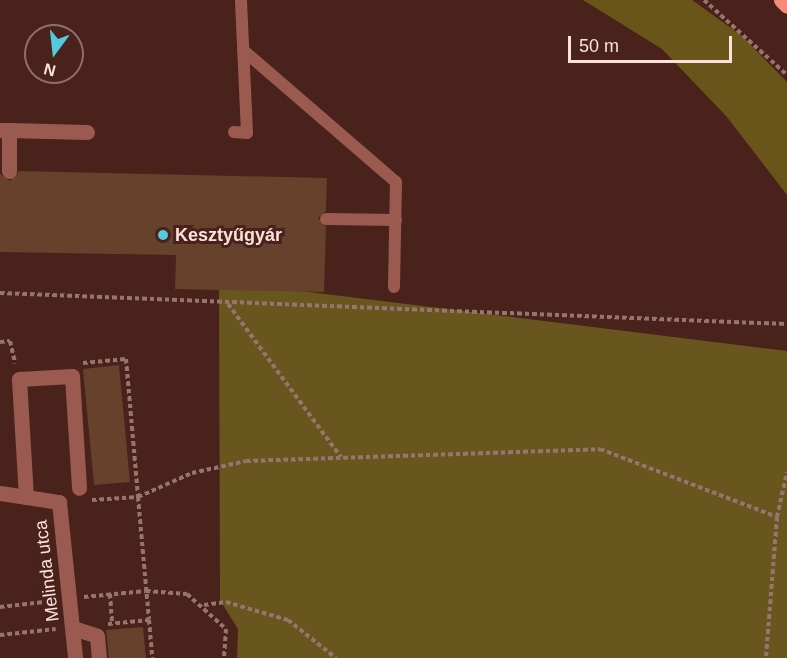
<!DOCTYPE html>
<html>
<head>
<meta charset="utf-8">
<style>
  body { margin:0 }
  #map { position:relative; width:787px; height:658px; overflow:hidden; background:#4a221c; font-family:Helvetica,sans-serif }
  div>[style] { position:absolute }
  .green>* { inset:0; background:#69561f }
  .forest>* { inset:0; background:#695519 }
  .building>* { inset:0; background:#66412b }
  .path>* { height:4px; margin-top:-2px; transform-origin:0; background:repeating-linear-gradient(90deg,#97756f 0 4.5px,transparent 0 7.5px) }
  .lane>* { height:12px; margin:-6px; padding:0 6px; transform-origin:6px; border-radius:6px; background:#9b5a4f }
  .street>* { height:15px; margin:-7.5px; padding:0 7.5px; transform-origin:7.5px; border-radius:7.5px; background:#9b5a4f }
  .primary>* { height:15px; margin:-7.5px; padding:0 7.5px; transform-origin:7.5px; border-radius:7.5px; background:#f58a79 }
  .dots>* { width:16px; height:16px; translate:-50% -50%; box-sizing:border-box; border:3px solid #4a221c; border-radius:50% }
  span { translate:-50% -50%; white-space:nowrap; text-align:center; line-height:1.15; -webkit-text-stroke:6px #4a221c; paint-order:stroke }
  .poi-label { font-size:18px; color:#fbe0db; font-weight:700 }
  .left { translate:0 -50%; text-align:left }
  .street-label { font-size:18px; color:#fbe0db }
  .north { position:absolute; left:24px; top:24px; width:60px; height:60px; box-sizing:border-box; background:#4a221c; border:2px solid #916e68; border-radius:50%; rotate:195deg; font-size:16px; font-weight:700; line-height:24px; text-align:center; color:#fbe0db }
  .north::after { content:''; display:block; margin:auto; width:21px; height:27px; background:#54cadd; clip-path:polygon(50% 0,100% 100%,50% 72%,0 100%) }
  .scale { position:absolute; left:568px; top:36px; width:164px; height:27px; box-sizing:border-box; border:3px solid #fbe0db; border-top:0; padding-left:8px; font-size:18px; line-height:21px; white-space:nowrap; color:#fbe0db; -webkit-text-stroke:4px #4a221c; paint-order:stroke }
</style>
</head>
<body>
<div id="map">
  <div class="green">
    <div style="clip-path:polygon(219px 281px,787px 351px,787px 658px,237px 658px,238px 629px,220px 600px)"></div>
  </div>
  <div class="forest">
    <div style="clip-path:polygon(583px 0,692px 0,742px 36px,787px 82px,787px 195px,727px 117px,662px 49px)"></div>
  </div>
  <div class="building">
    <div style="clip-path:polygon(19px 171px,327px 178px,326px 211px,318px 218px,326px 227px,324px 292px,175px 289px,176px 255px,0 252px,0 174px,10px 181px)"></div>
    <div style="clip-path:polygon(119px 365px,130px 482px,94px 485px,83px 369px)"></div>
    <div style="clip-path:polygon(143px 627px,146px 658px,109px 658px,106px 630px)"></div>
  </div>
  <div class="path">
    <div style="left:704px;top:0;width:112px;rotate:42.1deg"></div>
    <div style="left:0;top:293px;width:788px;rotate:2.26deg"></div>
    <div style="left:228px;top:304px;width:190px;rotate:53.6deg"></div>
    <div style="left:0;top:342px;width:10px;rotate:-6deg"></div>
    <div style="left:10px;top:341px;width:23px;rotate:77deg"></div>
    <div style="left:83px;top:363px;width:43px;rotate:-5.3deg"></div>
    <div style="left:126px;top:359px;width:139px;rotate:85deg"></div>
    <div style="left:138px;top:497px;width:59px;rotate:-24deg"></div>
    <div style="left:192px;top:473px;width:55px;rotate:-12.5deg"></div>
    <div style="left:246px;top:461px;width:354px;rotate:-1.9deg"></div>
    <div style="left:600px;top:449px;width:190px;rotate:21deg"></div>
    <div style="left:777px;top:517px;width:141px;rotate:94.5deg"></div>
    <div style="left:92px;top:500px;width:46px;rotate:-3.7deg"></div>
    <div style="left:138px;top:497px;width:123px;rotate:84.9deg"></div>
    <div style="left:777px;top:517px;width:46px;rotate:-77.5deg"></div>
    <div style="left:110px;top:594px;width:29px;rotate:86deg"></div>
    <div style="left:84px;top:597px;width:62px;rotate:-5.5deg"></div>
    <div style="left:146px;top:591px;width:41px;rotate:4.2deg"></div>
    <div style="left:187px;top:594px;width:52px;rotate:41.9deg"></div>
    <div style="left:226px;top:629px;width:29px;rotate:94deg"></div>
    <div style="left:204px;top:605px;width:22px;rotate:-8deg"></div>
    <div style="left:226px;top:602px;width:65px;rotate:16.2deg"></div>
    <div style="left:288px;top:620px;width:61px;rotate:38.4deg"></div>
    <div style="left:0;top:607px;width:53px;rotate:-6.5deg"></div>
    <div style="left:108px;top:624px;width:41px;rotate:-5.6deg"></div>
    <div style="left:149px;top:620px;width:38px;rotate:85deg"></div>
    <div style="left:0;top:635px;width:56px;rotate:-6.1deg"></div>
  </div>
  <div class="lane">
    <div style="left:243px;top:50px;width:202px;rotate:40.8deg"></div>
    <div style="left:396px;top:182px;width:105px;rotate:91.1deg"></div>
    <div style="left:234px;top:132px;width:13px;rotate:4deg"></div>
    <div style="left:247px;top:133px;width:133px;rotate:-92.6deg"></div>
    <div style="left:326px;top:219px;width:70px;rotate:0.8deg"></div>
  </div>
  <div class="street">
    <div style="left:0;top:130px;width:9px"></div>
    <div style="left:9px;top:130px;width:41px;rotate:90deg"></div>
    <div style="left:9px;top:130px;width:78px;rotate:1.5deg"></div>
    <div style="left:0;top:493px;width:60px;rotate:8.7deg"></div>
    <div style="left:59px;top:502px;width:157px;rotate:84.1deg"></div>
    <div style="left:26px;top:497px;width:118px;rotate:-93.4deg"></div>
    <div style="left:19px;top:379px;width:53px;rotate:-3.2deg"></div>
    <div style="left:72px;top:376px;width:112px;rotate:86.4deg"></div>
    <div style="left:73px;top:628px;width:25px;rotate:18deg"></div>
    <div style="left:97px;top:636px;width:22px;rotate:85deg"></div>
  </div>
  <div class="primary">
    <div style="left:781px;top:0;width:8px;rotate:45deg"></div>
  </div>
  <div class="dots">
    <div style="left:163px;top:235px;background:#54cadd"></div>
  </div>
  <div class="poi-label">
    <span class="left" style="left:175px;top:235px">Kesztyűgyár</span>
  </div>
  <div class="street-label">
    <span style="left:47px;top:571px;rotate:-97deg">Melinda utca</span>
  </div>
  <div class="north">N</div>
  <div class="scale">50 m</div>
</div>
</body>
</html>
